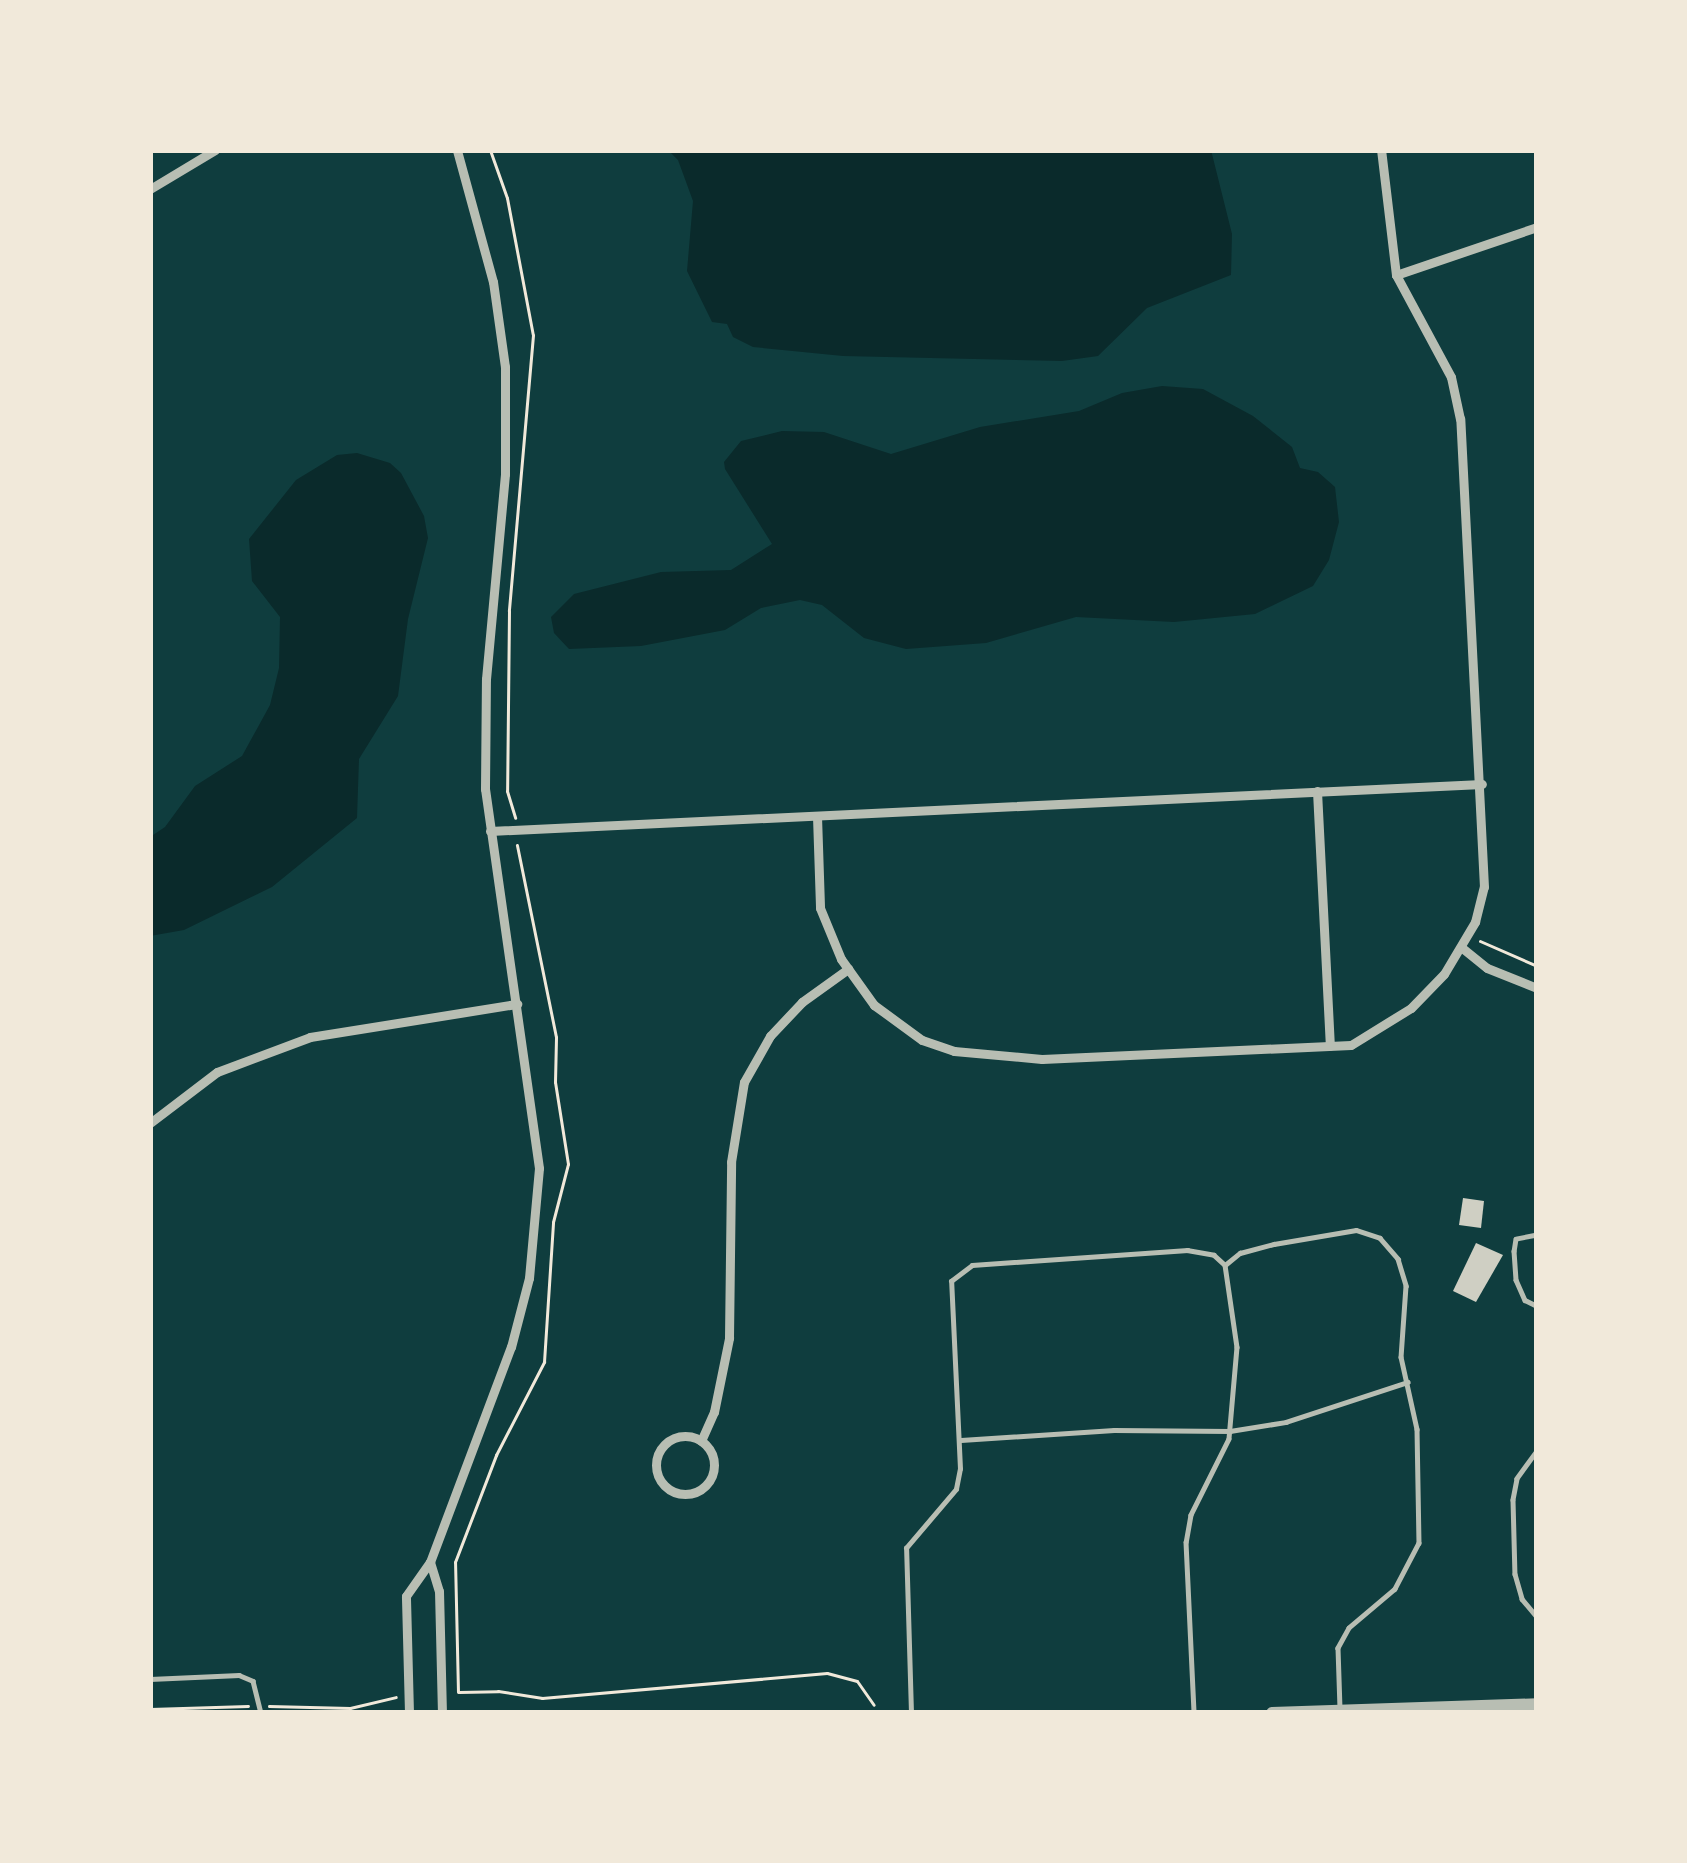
<!DOCTYPE html>
<html>
<head>
<meta charset="utf-8">
<style>
  body { margin:0 }
  #map { position:relative; width:1687px; height:1863px; overflow:hidden; background:#0f3d3e; font-family:Georgia,serif }
  div>[style] { position:absolute }
  .water>* { inset:0; background:#0a2a2b }
  .building>* { inset:0; background:#cfcfc3 }
  .path>* { height:3px; margin:-1.5px; padding:0 1.5px; transform-origin:1.5px; border-radius:1.5px; background:#f1e9da }
  .service>* { height:4.5px; margin:-2.25px; padding:0 2.25px; transform-origin:2.25px; border-radius:2.25px; background:#b8beb3 }
  .minor>* { height:9px; margin:-4.5px; padding:0 4.5px; transform-origin:4.5px; border-radius:4.5px; background:#b8beb3 }
  .minor>.ring { margin:-4.5px; padding:0; box-sizing:content-box; background:none; border:9px solid #b8beb3; border-radius:50% }
  .tertiary>* { height:12px; margin:-6px; padding:0 6px; transform-origin:6px; border-radius:6px; background:#b8beb3 }
  span { translate:-50% -50%; white-space:nowrap; text-align:center; line-height:1.15; -webkit-text-stroke:9px #f1e9da; paint-order:stroke }
  .frame { position:absolute; inset:0; border:153px solid #f1e9da; pointer-events:none }
</style>
</head>
<body>
<div id="map">
  <div class="water">
    <div style="clip-path:polygon(668px 150px,1211px 150px,1232px 234px,1231px 275px,1147px 308px,1098px 356px,1062px 361px,843px 356px,753px 347px,733px 337px,727px 324px,712px 322px,687px 271px,693px 201px,678px 160px)"></div>
    <div style="clip-path:polygon(1162px 386px,1203px 389px,1253px 416px,1292px 447px,1300px 468px,1318px 472px,1335px 487px,1339px 522px,1329px 560px,1313px 586px,1255px 614px,1174px 622px,1076px 617px,986px 643px,906px 649px,864px 638px,822px 605px,800px 600px,761px 608px,725px 630px,641px 646px,569px 649px,554px 633px,551px 617px,574px 594px,661px 572px,731px 570px,772px 544px,725px 469px,724px 462px,741px 441px,782px 431px,824px 432px,891px 454px,980px 427px,1079px 411px,1122px 393px)"></div>
    <div style="clip-path:polygon(357px 453px,390px 463px,401px 473px,424px 516px,428px 538px,408px 619px,398px 696px,359px 759px,357px 818px,272px 887px,184px 930px,150px 936px,150px 837px,165px 827px,195px 786px,242px 756px,270px 705px,279px 668px,280px 617px,252px 581px,249px 539px,296px 480px,337px 455px)"></div>
  </div>
  <div class="building">
    <div style="clip-path:polygon(1463px 1198px,1484px 1201px,1481px 1228px,1459px 1225px)"></div>
    <div style="clip-path:polygon(1476px 1243px,1503px 1255px,1476px 1302px,1453px 1291px)"></div>
  </div>
  <div class="path">
    <div style="left:490px;top:150px;width:51px;rotate:70.5deg"></div>
    <div style="left:507px;top:198px;width:139px;rotate:79.3deg"></div>
    <div style="left:533px;top:335px;width:277px;rotate:95deg"></div>
    <div style="left:509px;top:611px;width:180px;rotate:90.6deg"></div>
    <div style="left:507px;top:791px;width:28px;rotate:73deg"></div>
    <div style="left:1480px;top:941px;width:62px;rotate:23.7deg"></div>
    <div style="left:458px;top:1692px;width:130px;rotate:-91.3deg"></div>
    <div style="left:455px;top:1562px;width:115px;rotate:-69deg"></div>
    <div style="left:496px;top:1455px;width:105px;rotate:-62.7deg"></div>
    <div style="left:544px;top:1362px;width:140px;rotate:-86.3deg"></div>
    <div style="left:553px;top:1222px;width:60px;rotate:-75.5deg"></div>
    <div style="left:568px;top:1164px;width:83px;rotate:-99deg"></div>
    <div style="left:555px;top:1082px;width:45px;rotate:-88.7deg"></div>
    <div style="left:556px;top:1037px;width:196px;rotate:-101.5deg"></div>
    <div style="left:459px;top:1692px;width:39px;rotate:-1deg"></div>
    <div style="left:498px;top:1691px;width:45px;rotate:9deg"></div>
    <div style="left:542px;top:1698px;width:286px;rotate:-5deg"></div>
    <div style="left:827px;top:1673px;width:31px;rotate:15deg"></div>
    <div style="left:857px;top:1681px;width:29px;rotate:55deg"></div>
    <div style="left:269px;top:1706px;width:81px;rotate:1.4deg"></div>
    <div style="left:350px;top:1708px;width:47px;rotate:-13.4deg"></div>
    <div style="left:150px;top:1709px;width:98px;rotate:-1.8deg"></div>
  </div>
  <div class="service">
    <div style="left:1537px;top:1235px;width:21px;rotate:169deg"></div>
    <div style="left:1516px;top:1239px;width:12px;rotate:99deg"></div>
    <div style="left:1514px;top:1251px;width:29px;rotate:86deg"></div>
    <div style="left:1516px;top:1280px;width:22px;rotate:66deg"></div>
    <div style="left:1525px;top:1300px;width:13px;rotate:27deg"></div>
    <div style="left:1225px;top:1265px;width:19px;rotate:-39deg"></div>
    <div style="left:1240px;top:1253px;width:35px;rotate:-15deg"></div>
    <div style="left:1274px;top:1244px;width:83px;rotate:-9.7deg"></div>
    <div style="left:1356px;top:1230px;width:25px;rotate:18deg"></div>
    <div style="left:1380px;top:1238px;width:28px;rotate:49deg"></div>
    <div style="left:1398px;top:1259px;width:28px;rotate:73deg"></div>
    <div style="left:1406px;top:1286px;width:71px;rotate:94deg"></div>
    <div style="left:1401px;top:1357px;width:74px;rotate:77.5deg"></div>
    <div style="left:1417px;top:1429px;width:114px;rotate:89deg"></div>
    <div style="left:1419px;top:1543px;width:52px;rotate:117.6deg"></div>
    <div style="left:1395px;top:1589px;width:60px;rotate:139.7deg"></div>
    <div style="left:1349px;top:1628px;width:23px;rotate:119deg"></div>
    <div style="left:1338px;top:1648px;width:59px;rotate:88.1deg"></div>
    <div style="left:961px;top:1440px;width:153px;rotate:-3.7deg"></div>
    <div style="left:1114px;top:1430px;width:116px;rotate:0.5deg"></div>
    <div style="left:1230px;top:1431px;width:57px;rotate:-9.1deg"></div>
    <div style="left:1286px;top:1422px;width:128px;rotate:-18.2deg"></div>
    <div style="left:1537px;top:1451px;width:34px;rotate:126deg"></div>
    <div style="left:1517px;top:1479px;width:21px;rotate:101deg"></div>
    <div style="left:1513px;top:1500px;width:74px;rotate:88.5deg"></div>
    <div style="left:1515px;top:1574px;width:26px;rotate:74deg"></div>
    <div style="left:1522px;top:1599px;width:23px;rotate:50deg"></div>
    <div style="left:150px;top:1679px;width:89px;rotate:-2.6deg"></div>
    <div style="left:239px;top:1675px;width:15px;rotate:23deg"></div>
    <div style="left:253px;top:1681px;width:33px;rotate:76deg"></div>
    <div style="left:911px;top:1713px;width:165px;rotate:-91.7deg"></div>
    <div style="left:906px;top:1548px;width:77px;rotate:-49.7deg"></div>
    <div style="left:956px;top:1489px;width:20px;rotate:-79deg"></div>
    <div style="left:960px;top:1469px;width:188px;rotate:-92.7deg"></div>
    <div style="left:951px;top:1281px;width:26px;rotate:-37deg"></div>
    <div style="left:972px;top:1265px;width:216px;rotate:-4deg"></div>
    <div style="left:1187px;top:1250px;width:27px;rotate:10deg"></div>
    <div style="left:1214px;top:1255px;width:15px;rotate:42deg"></div>
    <div style="left:1225px;top:1265px;width:83px;rotate:81.7deg"></div>
    <div style="left:1237px;top:1347px;width:92px;rotate:95deg"></div>
    <div style="left:1229px;top:1439px;width:85px;rotate:116.6deg"></div>
    <div style="left:1191px;top:1515px;width:27px;rotate:100deg"></div>
    <div style="left:1186px;top:1542px;width:171px;rotate:87.3deg"></div>
  </div>
  <div class="minor">
    <div style="left:150px;top:189px;width:76px;rotate:-31deg"></div>
    <div style="left:1396px;top:275px;width:149px;rotate:-18.8deg"></div>
    <div style="left:1317px;top:791px;width:255px;rotate:87.1deg"></div>
    <div style="left:817px;top:816px;width:92px;rotate:88.1deg"></div>
    <div style="left:820px;top:908px;width:55px;rotate:67.6deg"></div>
    <div style="left:841px;top:959px;width:57px;rotate:54.3deg"></div>
    <div style="left:874px;top:1005px;width:59px;rotate:36.1deg"></div>
    <div style="left:922px;top:1040px;width:34px;rotate:19deg"></div>
    <div style="left:954px;top:1051px;width:88px;rotate:5.2deg"></div>
    <div style="left:1042px;top:1059px;width:309px;rotate:-2.6deg"></div>
    <div style="left:1351px;top:1045px;width:70px;rotate:-31.7deg"></div>
    <div style="left:1411px;top:1008px;width:47px;rotate:-45.9deg"></div>
    <div style="left:1444px;top:974px;width:61px;rotate:-59.2deg"></div>
    <div style="left:1475px;top:922px;width:36px;rotate:-76deg"></div>
    <div style="left:1484px;top:887px;width:469px;rotate:-92.9deg"></div>
    <div style="left:1460px;top:419px;width:43px;rotate:-102.1deg"></div>
    <div style="left:1451px;top:377px;width:116px;rotate:-118.3deg"></div>
    <div style="left:1396px;top:275px;width:126px;rotate:-96.8deg"></div>
    <div style="left:490px;top:831px;width:993px;rotate:-2.71deg"></div>
    <div style="left:1461px;top:947px;width:33px;rotate:39deg"></div>
    <div style="left:1487px;top:968px;width:54px;rotate:21.8deg"></div>
    <div style="left:150px;top:1123px;width:84px;rotate:-37.3deg"></div>
    <div style="left:217px;top:1072px;width:99px;rotate:-20.6deg"></div>
    <div style="left:310px;top:1037px;width:210px;rotate:-9.1deg"></div>
    <div class="ring" style="left:656px;top:1436px;width:49px;height:49px"></div>
    <div style="left:701px;top:1441px;width:32px;rotate:-66deg"></div>
    <div style="left:714px;top:1412px;width:76px;rotate:-78.5deg"></div>
    <div style="left:729px;top:1338px;width:176px;rotate:-89.3deg"></div>
    <div style="left:731px;top:1162px;width:81px;rotate:-80.8deg"></div>
    <div style="left:744px;top:1082px;width:53px;rotate:-60.5deg"></div>
    <div style="left:770px;top:1036px;width:47px;rotate:-46.7deg"></div>
    <div style="left:802px;top:1002px;width:57px;rotate:-35.7deg"></div>
    <div style="left:430px;top:1562px;width:30px;rotate:73deg"></div>
    <div style="left:439px;top:1591px;width:122px;rotate:88.6deg"></div>
    <div style="left:409px;top:1713px;width:117px;rotate:-91.5deg"></div>
    <div style="left:406px;top:1596px;width:42px;rotate:-54.8deg"></div>
    <div style="left:430px;top:1562px;width:230px;rotate:-69.4deg"></div>
    <div style="left:511px;top:1347px;width:71px;rotate:-75.4deg"></div>
    <div style="left:529px;top:1278px;width:110px;rotate:-84.8deg"></div>
    <div style="left:539px;top:1168px;width:383px;rotate:-98.1deg"></div>
    <div style="left:485px;top:789px;width:110px;rotate:-89.5deg"></div>
    <div style="left:486px;top:679px;width:206px;rotate:-84.7deg"></div>
    <div style="left:505px;top:474px;width:107px;rotate:-90deg"></div>
    <div style="left:505px;top:367px;width:86px;rotate:-98deg"></div>
    <div style="left:493px;top:282px;width:137px;rotate:-105.3deg"></div>
  </div>
  <div class="tertiary">
    <div style="left:1272px;top:1713px;width:265px;rotate:-1.9deg"></div>
  </div>
  <div class="frame"></div>
</div>
</body>
</html>
